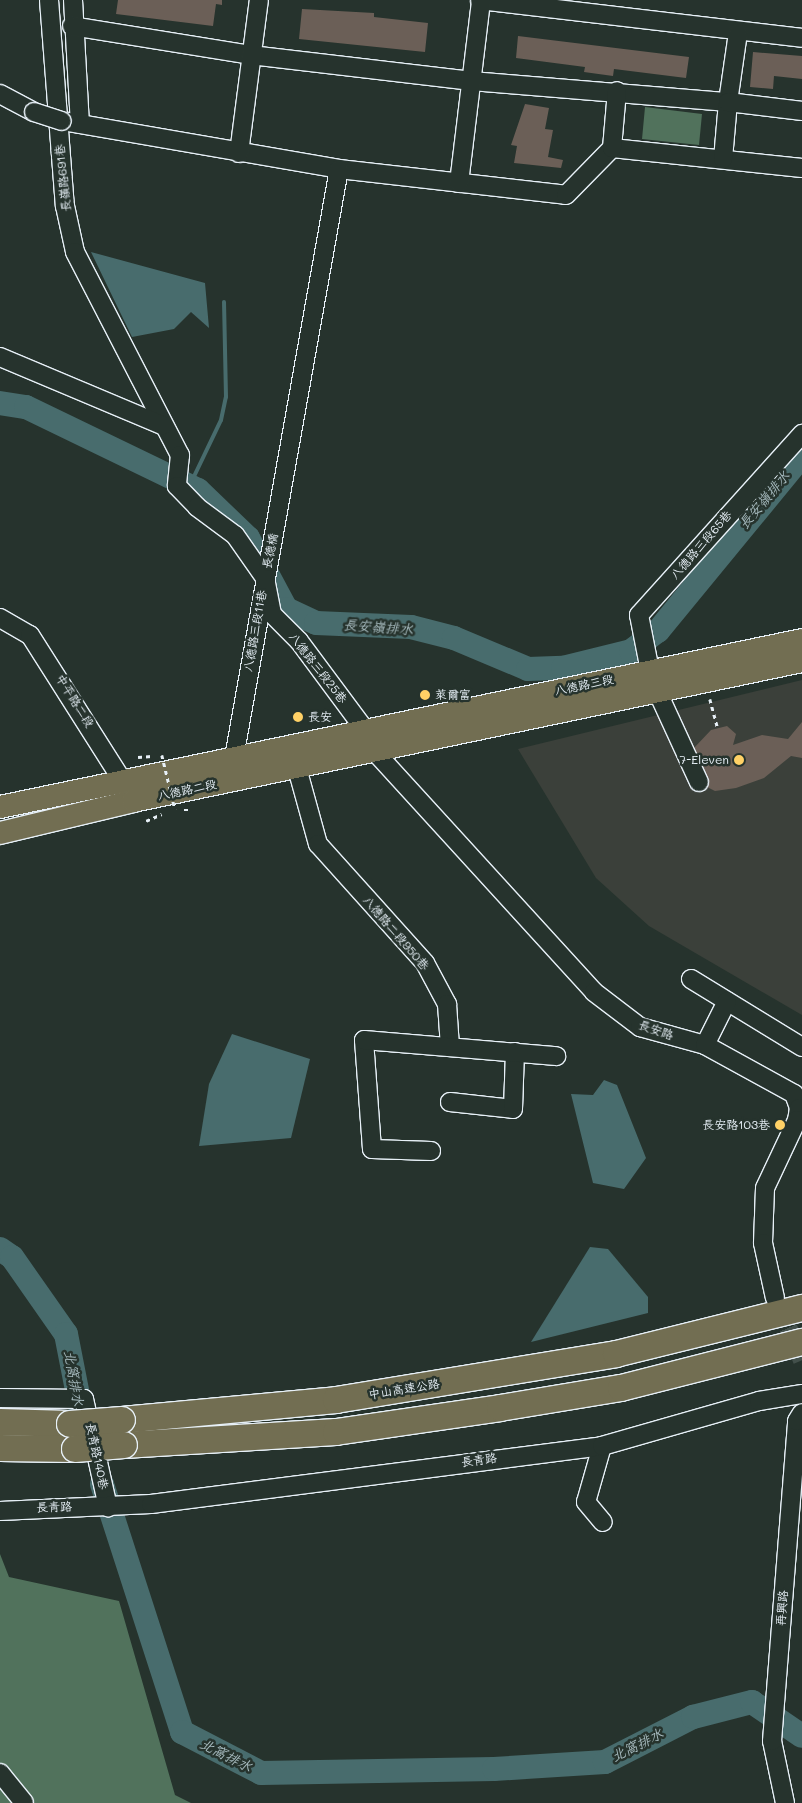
<!DOCTYPE html>
<html>
<head>
<meta charset="utf-8">
<style>
  body { margin:0 }
  #map { position:relative; width:802px; height:1803px; overflow:hidden; background:#26332d; font-family:Mali,"LXGW WenKai TC",sans-serif }
  div>[style] { position:absolute }
  .built>* { inset:0; background:#3b403a }
  .green>* { inset:0; background:#51725c }
  .water>* { inset:0; background:#486c6d }
  .stream>* { height:4px; margin:-2px; padding:0 2px; transform-origin:2px; border-radius:2px; background:#486c6d }
  .river>* { height:24px; margin:-12px; padding:0 12px; transform-origin:12px; border-radius:12px; background:#486c6d }
  .building>* { inset:0; background:#6b5f57 }
  .minor-tunnel>* { height:18px; margin-top:-9px; transform-origin:0; background:repeating-linear-gradient(90deg,#43504b 0 18px,transparent 0 27px) }
  .path>* { height:2.5px; margin-top:-1.25px; transform-origin:0; background:repeating-linear-gradient(90deg,#e8f1f8 0 4px,transparent 0 8px) }
  .roads { filter:drop-shadow(1px 0 #e8f1f8) drop-shadow(-1px 0 #e8f1f8) drop-shadow(0 1px #e8f1f8) drop-shadow(0 -1px #e8f1f8) }
  .minor>* { height:18px; margin:-9px; padding:0 9px; transform-origin:9px; border-radius:9px; background:#26332d }
  .major>* { height:22px; margin:-11px; padding:0 11px; transform-origin:11px; border-radius:11px; background:#726e52 }
  .highway>* { height:26px; margin:-13px; padding:0 13px; transform-origin:13px; border-radius:13px; background:#726e52 }
  .path-bridge>* { height:2.5px; margin-top:-1.25px; transform-origin:0; background:repeating-linear-gradient(90deg,#e8f1f8 0 4px,transparent 0 8px) }
  .bridges { filter:drop-shadow(1px 0 #e8f1f8) drop-shadow(-1px 0 #e8f1f8) drop-shadow(0 1px #e8f1f8) drop-shadow(0 -1px #e8f1f8) }
  .minor-bridge>* { height:18px; margin:-9px; padding:0 9px; transform-origin:9px; border-radius:9px; background:#26332d }
  .highway-bridge>* { height:26px; margin:-13px; padding:0 13px; transform-origin:13px; border-radius:13px; background:#726e52 }
  .dots>* { width:14px; height:14px; translate:-50% -50%; box-sizing:border-box; border:2px solid #26332d; border-radius:50% }
  span { translate:-50% -50%; white-space:nowrap; text-align:center; line-height:1.15; -webkit-text-stroke:5px #26332d; paint-order:stroke }
  .street-label { font-size:12px; color:#e8f1f8 }
  .poi-label { font-size:12px; color:#e8f1f8 }
  .left { translate:0 -50%; text-align:left }
  .right { translate:-100% -50%; text-align:right }
  .water-label { font-size:14px; color:#a8bcc0; font-style:italic }
</style>
</head>
<body>
<div id="map">
  <div class="built">
    <div style="clip-path:polygon(802px 680px,802px 1015px,649px 926px,596px 878px,518px 749px)"></div>
  </div>
  <div class="green">
    <div style="clip-path:polygon(645px 107px,702px 114px,699px 145px,642px 139px)"></div>
    <div style="clip-path:polygon(0 1554px,9px 1577px,119px 1601px,175px 1795px,191px 1803px,0 1803px)"></div>
  </div>
  <div class="water">
    <div style="clip-path:polygon(91px 252px,205px 283px,209px 328px,191px 312px,174px 329px,132px 337px)"></div>
    <div style="clip-path:polygon(232px 1034px,310px 1059px,291px 1138px,199px 1146px,209px 1084px)"></div>
    <div style="clip-path:polygon(604px 1080px,617px 1085px,646px 1158px,624px 1189px,593px 1183px,571px 1094px,593px 1095px)"></div>
    <div style="clip-path:polygon(590px 1247px,608px 1249px,648px 1297px,648px 1313px,531px 1342px)"></div>
  </div>
  <div class="stream">
    <div style="left:188px;top:489px;width:76px;rotate:-64.4deg"></div>
    <div style="left:221px;top:420px;width:24px;rotate:-78deg"></div>
    <div style="left:226px;top:397px;width:95px;rotate:-91.2deg"></div>
  </div>
  <div class="river">
    <div style="left:0;top:403px;width:26px;rotate:9deg"></div>
    <div style="left:26px;top:407px;width:191px;rotate:25.8deg"></div>
    <div style="left:198px;top:490px;width:69px;rotate:43.8deg"></div>
    <div style="left:248px;top:538px;width:81px;rotate:61.8deg"></div>
    <div style="left:286px;top:609px;width:33px;rotate:25deg"></div>
    <div style="left:316px;top:623px;width:95px;rotate:2.4deg"></div>
    <div style="left:411px;top:627px;width:44px;rotate:14.3deg"></div>
    <div style="left:454px;top:638px;width:80px;rotate:22.7deg"></div>
    <div style="left:528px;top:669px;width:35px;rotate:-2deg"></div>
    <div style="left:563px;top:668px;width:70px;rotate:-14deg"></div>
    <div style="left:631px;top:651px;width:34px;rotate:-37deg"></div>
    <div style="left:658px;top:631px;width:227px;rotate:-50.6deg"></div>
    <div style="left:0;top:1249px;width:14px;rotate:34deg"></div>
    <div style="left:12px;top:1257px;width:94px;rotate:55deg"></div>
    <div style="left:66px;top:1334px;width:89px;rotate:78.9deg"></div>
    <div style="left:102px;top:1484px;width:261px;rotate:72.1deg"></div>
    <div style="left:182px;top:1732px;width:89px;rotate:27.4deg"></div>
    <div style="left:261px;top:1773px;width:233px;rotate:-1deg"></div>
    <div style="left:494px;top:1769px;width:111px;rotate:-3.6deg"></div>
    <div style="left:605px;top:1762px;width:99px;rotate:-27.1deg"></div>
    <div style="left:693px;top:1717px;width:61px;rotate:-14.3deg"></div>
    <div style="left:752px;top:1702px;width:60px;rotate:34.2deg"></div>
  </div>
  <div class="building">
    <div style="clip-path:polygon(118px 0,222px 0,222px 5px,216px 4px,213px 26px,116px 14px)"></div>
    <div style="clip-path:polygon(302px 9px,374px 13px,374px 17px,428px 23px,425px 52px,299px 39px)"></div>
    <div style="clip-path:polygon(518px 36px,689px 57px,686px 78px,614px 69px,613px 76px,584px 72px,585px 67px,516px 58px)"></div>
    <div style="clip-path:polygon(753px 52px,802px 56px,802px 79px,774px 76px,773px 89px,750px 87px)"></div>
    <div style="clip-path:polygon(525px 104px,549px 108px,545px 129px,553px 130px,548px 157px,563px 160px,561px 168px,514px 163px,517px 146px,511px 145px)"></div>
    <div style="clip-path:polygon(802px 722px,802px 758px,791px 756px,764px 778px,736px 788px,715px 791px,699px 783px,691px 764px,694px 748px,711px 730px,727px 726px,736px 734px,733px 745px,762px 735px,788px 739px)"></div>
  </div>
  <div class="minor-tunnel">
    <div style="left:778px;top:1303px;width:62px;rotate:67.2deg"></div>
  </div>
  <div class="path">
    <div style="left:710px;top:699px;width:31px;rotate:75deg"></div>
    <div style="left:138px;top:757px;width:14px;rotate:-4deg"></div>
    <div style="left:184px;top:810px;width:8px"></div>
    <div style="left:146px;top:821px;width:17px;rotate:-24deg"></div>
  </div>
  <div class="roads">
    <div class="minor">
      <div style="left:49px;top:0;width:207px;rotate:85.6deg"></div>
      <div style="left:65px;top:206px;width:47px;rotate:77.7deg"></div>
      <div style="left:75px;top:252px;width:229px;rotate:62.7deg"></div>
      <div style="left:180px;top:455px;width:31px;rotate:96deg"></div>
      <div style="left:177px;top:486px;width:29px;rotate:46deg"></div>
      <div style="left:197px;top:507px;width:47px;rotate:36.4deg"></div>
      <div style="left:235px;top:535px;width:52px;rotate:55.1deg"></div>
      <div style="left:265px;top:578px;width:37px;rotate:79deg"></div>
      <div style="left:272px;top:614px;width:38px;rotate:45deg"></div>
      <div style="left:299px;top:641px;width:111px;rotate:53.4deg"></div>
      <div style="left:365px;top:730px;width:25px;rotate:64deg"></div>
      <div style="left:376px;top:753px;width:323px;rotate:47.6deg"></div>
      <div style="left:594px;top:992px;width:58px;rotate:37.3deg"></div>
      <div style="left:640px;top:1027px;width:67px;rotate:15.5deg"></div>
      <div style="left:705px;top:1045px;width:102px;rotate:28.8deg"></div>
      <div style="left:794px;top:1094px;width:15px;rotate:70deg"></div>
      <div style="left:799px;top:1108px;width:12px;rotate:99deg"></div>
      <div style="left:797px;top:1120px;width:75px;rotate:115.2deg"></div>
      <div style="left:765px;top:1188px;width:55px;rotate:92.1deg"></div>
      <div style="left:763px;top:1243px;width:56px;rotate:77.7deg"></div>
      <div style="left:73px;top:0;width:124px;rotate:86.8deg"></div>
      <div style="left:480px;top:0;width:324px;rotate:6.7deg"></div>
      <div style="left:72px;top:26px;width:181px;rotate:9.2deg"></div>
      <div style="left:251px;top:55px;width:222px;rotate:6.7deg"></div>
      <div style="left:471px;top:81px;width:258px;rotate:4.7deg"></div>
      <div style="left:728px;top:102px;width:70px;rotate:-81.8deg"></div>
      <div style="left:0;top:94px;width:38px;rotate:28deg"></div>
      <div style="left:62px;top:121px;width:281px;rotate:9.8deg"></div>
      <div style="left:339px;top:169px;width:228px;rotate:6.5deg"></div>
      <div style="left:566px;top:195px;width:66px;rotate:-45.6deg"></div>
      <div style="left:612px;top:148px;width:191px;rotate:6deg"></div>
      <div style="left:612px;top:148px;width:57px;rotate:-85deg"></div>
      <div style="left:239px;top:153px;width:154px;rotate:-82.6deg"></div>
      <div style="left:723px;top:159px;width:57px;rotate:-85deg"></div>
      <div style="left:728px;top:102px;width:75px;rotate:6.9deg"></div>
      <div style="left:459px;top:183px;width:184px;rotate:-83.1deg"></div>
      <div style="left:0;top:357px;width:176px;rotate:22.8deg"></div>
      <div style="left:0;top:618px;width:34px;rotate:30deg"></div>
      <div style="left:30px;top:635px;width:185px;rotate:57.6deg"></div>
      <div style="left:650px;top:671px;width:57px;rotate:-101.1deg"></div>
      <div style="left:639px;top:615px;width:244px;rotate:-48deg"></div>
      <div style="left:658px;top:693px;width:98px;rotate:65.3deg"></div>
      <div style="left:297px;top:768px;width:79px;rotate:74.6deg"></div>
      <div style="left:318px;top:844px;width:160px;rotate:48deg"></div>
      <div style="left:425px;top:963px;width:47px;rotate:61.8deg"></div>
      <div style="left:447px;top:1004px;width:43px;rotate:86deg"></div>
      <div style="left:232px;top:769px;width:609px;rotate:-79.89deg"></div>
      <div style="left:691px;top:979px;width:130px;rotate:31.5deg"></div>
      <div style="left:705px;top:1045px;width:49px;rotate:-63.4deg"></div>
      <div style="left:450px;top:1102px;width:63px;rotate:6.3deg"></div>
      <div style="left:513px;top:1109px;width:57px;rotate:-88deg"></div>
      <div style="left:431px;top:1151px;width:59px;rotate:-178.1deg"></div>
      <div style="left:372px;top:1149px;width:109px;rotate:-94.2deg"></div>
      <div style="left:364px;top:1040px;width:193px;rotate:4.8deg"></div>
      <div style="left:0;top:1398px;width:84px;rotate:0.7deg"></div>
      <div style="left:84px;top:1399px;width:111px;rotate:77.5deg"></div>
      <div style="left:602px;top:1446px;width:58px;rotate:105.9deg"></div>
      <div style="left:586px;top:1502px;width:26px;rotate:50deg"></div>
      <div style="left:0;top:1511px;width:151px;rotate:-2.7deg"></div>
      <div style="left:151px;top:1504px;width:455px;rotate:-7.3deg"></div>
      <div style="left:602px;top:1446px;width:163px;rotate:-16deg"></div>
      <div style="left:759px;top:1401px;width:44px;rotate:-9.2deg"></div>
      <div style="left:0;top:1773px;width:38px;rotate:51deg"></div>
      <div style="left:785px;top:1803px;width:63px;rotate:-101.8deg"></div>
      <div style="left:772px;top:1741px;width:321px;rotate:-85.5deg"></div>
      <div style="left:797px;top:1421px;width:9px;rotate:-58deg"></div>
    </div>
    <div class="major">
      <div style="left:0;top:807px;width:819px;rotate:-11.76deg"></div>
      <div style="left:0;top:833px;width:137px;rotate:-13.5deg"></div>
      <div style="left:133px;top:801px;width:683px;rotate:-11.82deg"></div>
    </div>
    <div class="highway">
      <div style="left:122px;top:1420px;width:215px;rotate:-5.3deg"></div>
      <div style="left:336px;top:1400px;width:284px;rotate:-9.3deg"></div>
      <div style="left:616px;top:1354px;width:192px;rotate:-13.9deg"></div>
      <div style="left:0;top:1422px;width:70px;rotate:1.6deg"></div>
      <div style="left:124px;top:1445px;width:212px;rotate:-3.5deg"></div>
      <div style="left:336px;top:1432px;width:166px;rotate:-8.3deg"></div>
      <div style="left:500px;top:1408px;width:123px;rotate:-9.4deg"></div>
      <div style="left:621px;top:1388px;width:187px;rotate:-14.3deg"></div>
      <div style="left:0;top:1448px;width:75px;rotate:0.8deg"></div>
    </div>
  </div>
  <div class="path-bridge">
    <div style="left:162px;top:755px;width:56px;rotate:76.5deg"></div>
  </div>
  <div class="bridges">
    <div class="minor-bridge">
      <div style="left:34px;top:112px;width:29px;rotate:18deg"></div>
    </div>
    <div class="highway-bridge">
      <div style="left:70px;top:1424px;width:52px;rotate:-4.4deg"></div>
      <div style="left:75px;top:1449px;width:49px;rotate:-4.7deg"></div>
    </div>
  </div>
  <div class="dots">
    <div style="left:425px;top:695px;background:#ffd166"></div>
    <div style="left:298px;top:717px;background:#ffd166"></div>
    <div style="left:739px;top:760px;background:#ffd166"></div>
    <div style="left:780px;top:1125px;background:#ffd166"></div>
  </div>
  <div class="street-label">
    <span style="left:63px;top:178px;rotate:-96deg">長嶺路691巷</span>
    <span style="left:701px;top:545px;rotate:-49deg">八德路三段65巷</span>
    <span style="left:270px;top:551px;rotate:-79deg">長德橋</span>
    <span style="left:255px;top:631px;rotate:-80deg">八德路三段11巷</span>
    <span style="left:318px;top:668px;rotate:52deg">八德路三段25巷</span>
    <span style="left:584px;top:685px;rotate:-12deg">八德路三段</span>
    <span style="left:75px;top:701px;rotate:58deg">中平路二段</span>
    <span style="left:187px;top:790px;rotate:-12deg">八德路二段</span>
    <span style="left:396px;top:933px;rotate:49deg">八德路二段950巷</span>
    <span style="left:656px;top:1030px;rotate:19deg">長安路</span>
    <span style="left:404px;top:1389px;rotate:-9deg">中山高速公路</span>
    <span style="left:97px;top:1456px;rotate:78deg">長青路140巷</span>
    <span style="left:479px;top:1460px;rotate:-8deg">長青路</span>
    <span style="left:54px;top:1507px;rotate:-2deg">長青路</span>
    <span style="left:782px;top:1608px;rotate:-85deg">再興路</span>
  </div>
  <div class="poi-label">
    <span class="left" style="left:435px;top:695px">萊爾富</span>
    <span class="left" style="left:308px;top:717px">長安</span>
    <span class="right" style="left:729px;top:760px">7-Eleven</span>
    <span class="right" style="left:770px;top:1125px">長安路103巷</span>
  </div>
  <div class="water-label">
    <span style="left:764px;top:500px;rotate:-50deg">長安嶺排水</span>
    <span style="left:378px;top:627px;rotate:4deg">長安嶺排水</span>
    <span style="left:74px;top:1378px;rotate:80deg">北窩排水</span>
    <span style="left:637px;top:1745px;rotate:-27deg">北窩排水</span>
    <span style="left:226px;top:1755px;rotate:27deg">北窩排水</span>
  </div>
</div>
</body>
</html>
